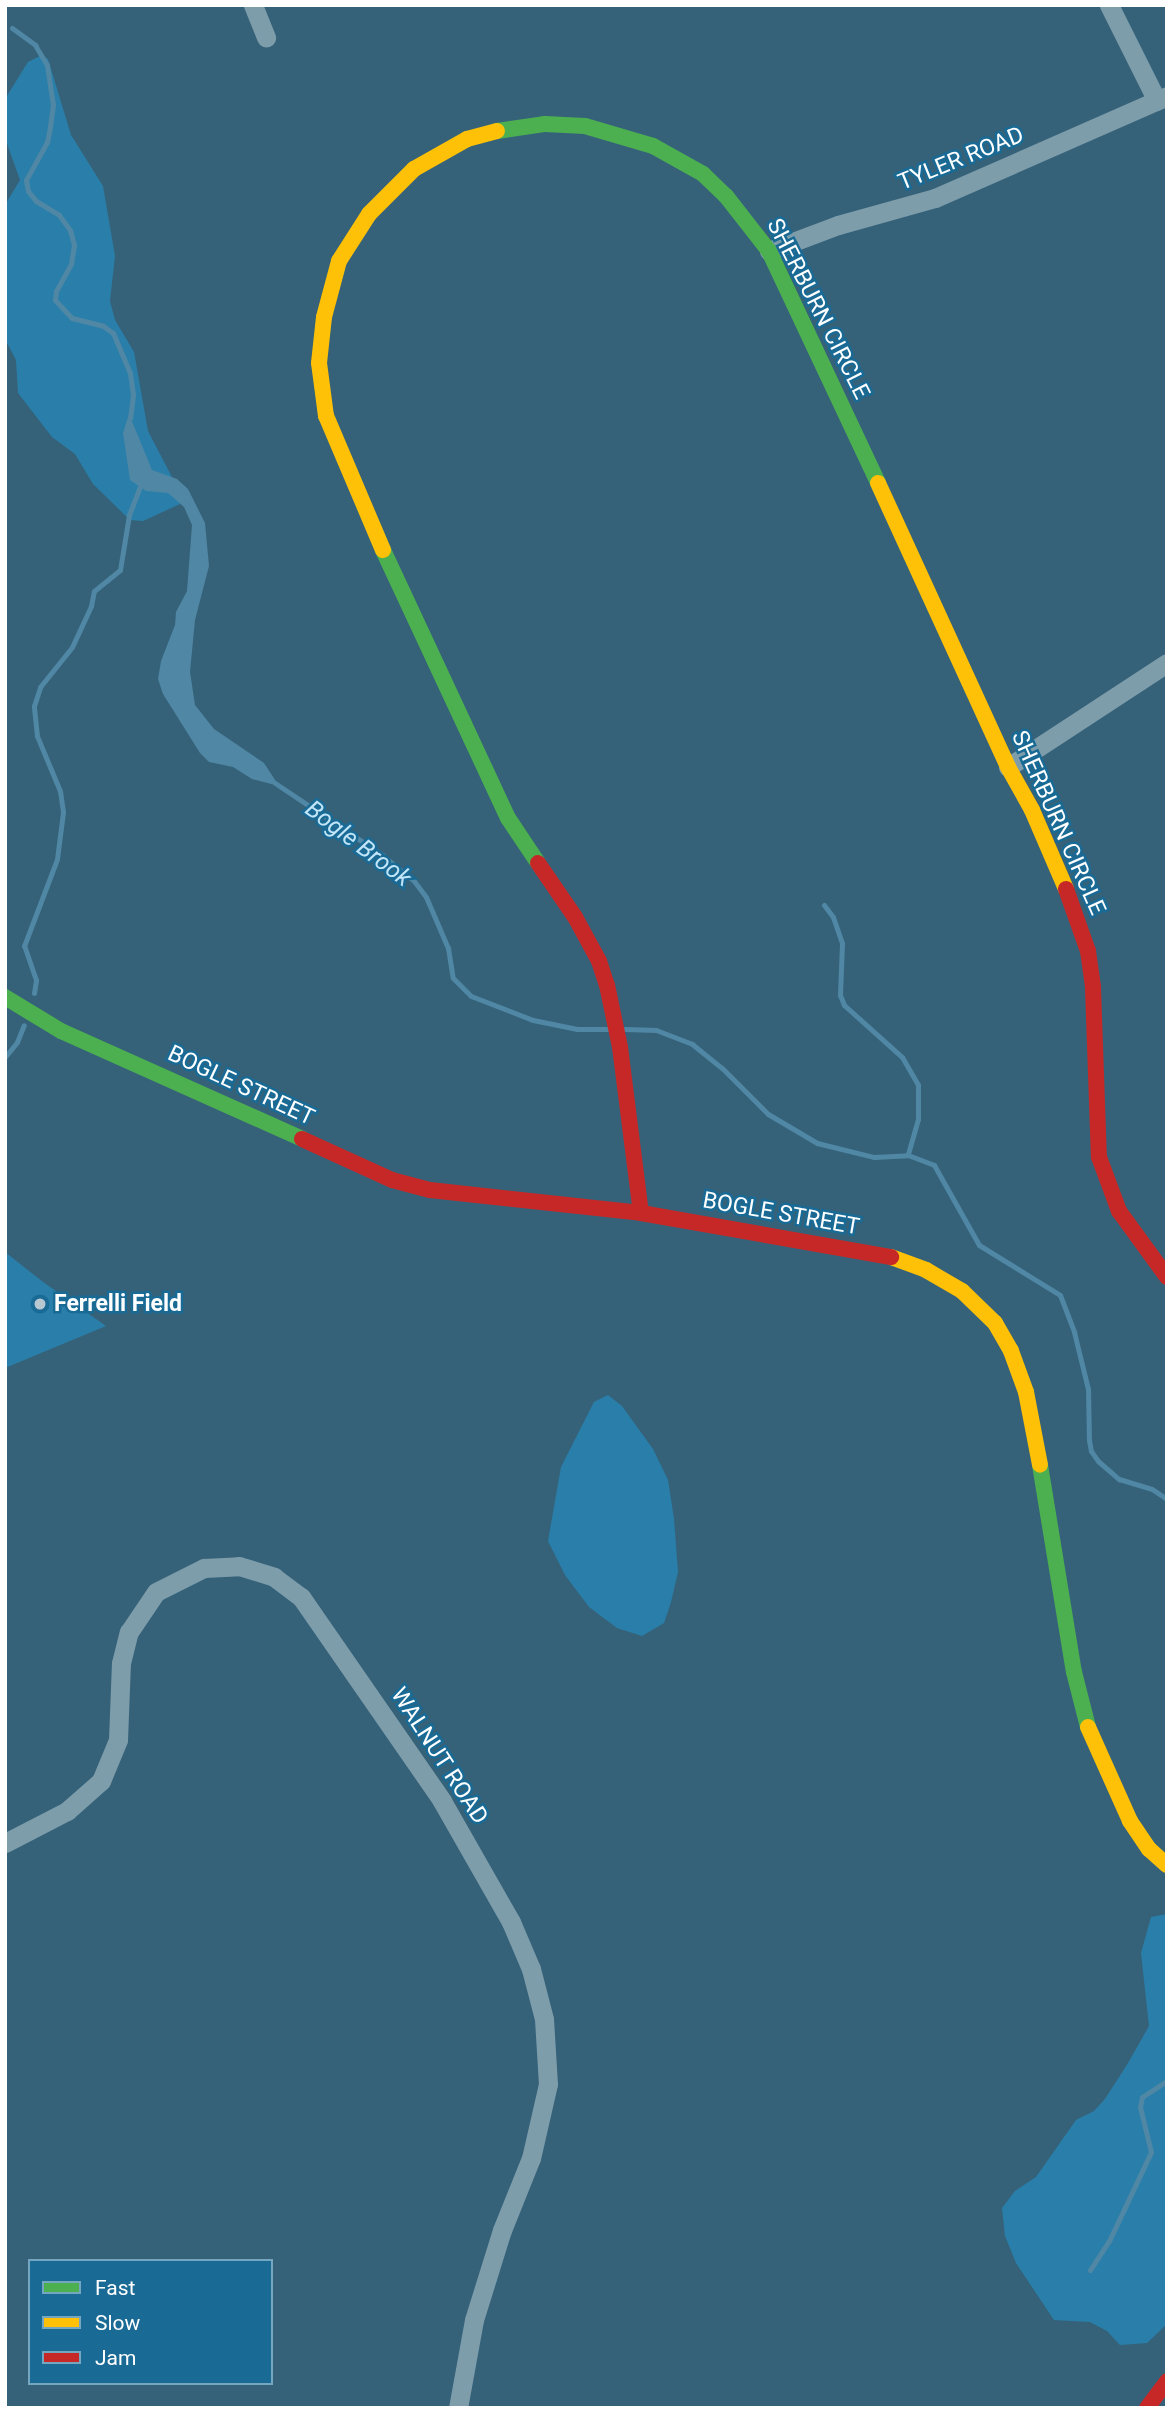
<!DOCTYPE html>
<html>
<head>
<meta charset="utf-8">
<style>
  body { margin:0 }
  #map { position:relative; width:1172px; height:2413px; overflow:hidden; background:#356279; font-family:Roboto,sans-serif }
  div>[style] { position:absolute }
  .green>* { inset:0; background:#2a7faa }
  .water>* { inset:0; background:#5087a4 }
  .stream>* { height:5px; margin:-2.5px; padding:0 2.5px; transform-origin:2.5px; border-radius:2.5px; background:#5087a4 }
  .street>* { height:19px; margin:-9.5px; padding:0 9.5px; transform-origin:9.5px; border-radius:9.5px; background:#7e9dab }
  .fast>* { height:16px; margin:-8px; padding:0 8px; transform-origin:8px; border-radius:8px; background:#4caf50 }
  .slow>* { height:16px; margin:-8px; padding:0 8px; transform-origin:8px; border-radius:8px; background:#ffc107 }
  .jam>* { height:16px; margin:-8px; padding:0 8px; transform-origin:8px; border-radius:8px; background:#c62828 }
  .dots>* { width:19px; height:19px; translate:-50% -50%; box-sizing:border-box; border:4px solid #196a95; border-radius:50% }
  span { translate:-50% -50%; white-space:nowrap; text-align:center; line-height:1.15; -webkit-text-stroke:5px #196a95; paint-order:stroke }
  .street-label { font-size:23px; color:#fff }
  .poi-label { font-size:23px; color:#fff; font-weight:700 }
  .left { translate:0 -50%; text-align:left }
  .water-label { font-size:24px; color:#c2e6f8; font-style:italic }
  .frame { position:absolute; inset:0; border:7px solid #fff; pointer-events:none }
  .legend { position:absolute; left:28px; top:2259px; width:245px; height:126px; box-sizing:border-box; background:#196a95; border:2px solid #75a6bf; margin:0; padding:9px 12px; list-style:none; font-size:21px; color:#fff }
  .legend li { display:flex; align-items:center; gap:14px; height:35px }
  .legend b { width:35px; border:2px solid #75a6bf }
</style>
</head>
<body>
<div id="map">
  <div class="green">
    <div style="clip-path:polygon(40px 56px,48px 59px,71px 135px,103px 186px,115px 256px,110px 301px,115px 320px,134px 352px,148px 431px,175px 483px,180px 504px,143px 521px,130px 520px,93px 484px,75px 454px,52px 437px,18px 393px,16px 360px,5px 339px,5px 205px,20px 180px,5px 138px,5px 99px,28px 62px)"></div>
    <div style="clip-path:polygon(5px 1252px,43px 1282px,106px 1326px,5px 1368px)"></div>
    <div style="clip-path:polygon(608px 1395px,622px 1406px,653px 1449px,668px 1480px,674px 1519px,678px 1572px,671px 1602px,664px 1623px,642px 1636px,617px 1628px,589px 1607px,565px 1575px,548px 1541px,561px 1467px,594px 1402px)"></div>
    <div style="clip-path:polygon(1167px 1914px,1167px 2324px,1147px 2343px,1120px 2345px,1107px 2331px,1090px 2322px,1054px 2320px,1016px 2263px,1005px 2236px,1002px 2208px,1015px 2191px,1036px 2177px,1076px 2120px,1094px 2111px,1105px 2099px,1128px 2063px,1149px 2026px,1141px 1953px,1151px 1917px)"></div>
  </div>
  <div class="water">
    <div style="clip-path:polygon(129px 414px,152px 470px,177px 479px,188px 489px,205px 523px,209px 566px,195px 620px,190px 672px,195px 705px,214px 729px,264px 763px,279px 786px,252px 779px,233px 767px,209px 762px,200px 753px,163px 694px,158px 679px,161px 661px,175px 625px,176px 612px,187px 591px,192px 525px,184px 507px,168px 493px,146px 491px,130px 480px,123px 433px)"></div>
  </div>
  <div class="stream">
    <div style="left:12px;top:28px;width:29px;rotate:36deg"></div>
    <div style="left:35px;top:45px;width:23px;rotate:59deg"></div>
    <div style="left:47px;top:65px;width:40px;rotate:81.5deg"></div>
    <div style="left:53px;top:105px;width:22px;rotate:98deg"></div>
    <div style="left:50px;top:127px;width:15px;rotate:101deg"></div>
    <div style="left:47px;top:142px;width:43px;rotate:118.9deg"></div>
    <div style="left:26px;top:180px;width:11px;rotate:80deg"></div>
    <div style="left:28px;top:191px;width:13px;rotate:51deg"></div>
    <div style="left:36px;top:201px;width:27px;rotate:31deg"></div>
    <div style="left:59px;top:215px;width:19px;rotate:54deg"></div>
    <div style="left:70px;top:230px;width:16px;rotate:75deg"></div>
    <div style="left:74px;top:245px;width:19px;rotate:99deg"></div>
    <div style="left:71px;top:264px;width:31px;rotate:119deg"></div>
    <div style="left:56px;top:291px;width:9px;rotate:96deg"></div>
    <div style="left:55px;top:300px;width:25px;rotate:47deg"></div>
    <div style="left:72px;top:318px;width:32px;rotate:14deg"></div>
    <div style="left:103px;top:326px;width:12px;rotate:35deg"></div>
    <div style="left:113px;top:333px;width:43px;rotate:67deg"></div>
    <div style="left:130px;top:373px;width:22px;rotate:82deg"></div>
    <div style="left:133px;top:395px;width:23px;rotate:97deg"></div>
    <div style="left:275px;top:783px;width:129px;rotate:33.9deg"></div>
    <div style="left:382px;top:855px;width:41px;rotate:39.1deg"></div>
    <div style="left:414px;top:881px;width:20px;rotate:53deg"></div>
    <div style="left:426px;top:897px;width:56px;rotate:66.7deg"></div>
    <div style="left:448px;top:948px;width:30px;rotate:81deg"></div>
    <div style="left:453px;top:978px;width:25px;rotate:45deg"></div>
    <div style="left:471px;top:996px;width:66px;rotate:21.2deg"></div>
    <div style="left:533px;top:1020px;width:45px;rotate:11.6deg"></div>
    <div style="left:577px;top:1029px;width:31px"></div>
    <div style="left:824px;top:905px;width:15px;rotate:53deg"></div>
    <div style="left:833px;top:917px;width:28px;rotate:71deg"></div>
    <div style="left:842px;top:943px;width:52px;rotate:92.2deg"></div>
    <div style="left:840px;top:995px;width:11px;rotate:68deg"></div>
    <div style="left:844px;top:1005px;width:78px;rotate:41.9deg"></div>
    <div style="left:902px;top:1057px;width:32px;rotate:60deg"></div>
    <div style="left:918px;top:1085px;width:34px;rotate:90deg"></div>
    <div style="left:918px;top:1119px;width:37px;rotate:106deg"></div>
    <div style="left:34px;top:993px;width:13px;rotate:-81deg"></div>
    <div style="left:36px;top:980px;width:36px;rotate:-109deg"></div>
    <div style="left:24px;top:946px;width:93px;rotate:-69.2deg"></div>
    <div style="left:57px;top:859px;width:47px;rotate:-82.7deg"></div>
    <div style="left:63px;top:812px;width:21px;rotate:-98deg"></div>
    <div style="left:60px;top:791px;width:60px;rotate:-112.7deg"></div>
    <div style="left:37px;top:736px;width:30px;rotate:-96deg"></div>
    <div style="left:34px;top:706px;width:20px;rotate:-72deg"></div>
    <div style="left:40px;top:687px;width:51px;rotate:-51.3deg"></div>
    <div style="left:72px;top:647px;width:45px;rotate:-65.1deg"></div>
    <div style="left:91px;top:606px;width:15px;rotate:-79deg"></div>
    <div style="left:94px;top:591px;width:33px;rotate:-39deg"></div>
    <div style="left:120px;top:570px;width:56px;rotate:-80.7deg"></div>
    <div style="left:129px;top:515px;width:33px;rotate:-69deg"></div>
    <div style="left:625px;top:1029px;width:31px;rotate:2deg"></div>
    <div style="left:656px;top:1030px;width:39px;rotate:21deg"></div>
    <div style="left:692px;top:1044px;width:38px;rotate:39deg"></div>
    <div style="left:722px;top:1068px;width:65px;rotate:45deg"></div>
    <div style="left:768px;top:1114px;width:57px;rotate:30.6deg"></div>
    <div style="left:817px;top:1143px;width:59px;rotate:13.8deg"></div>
    <div style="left:874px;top:1157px;width:34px;rotate:-3deg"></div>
    <div style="left:908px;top:1155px;width:28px;rotate:21deg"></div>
    <div style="left:934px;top:1165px;width:92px;rotate:60.6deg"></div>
    <div style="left:979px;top:1245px;width:95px;rotate:31.7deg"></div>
    <div style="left:1060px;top:1295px;width:40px;rotate:69deg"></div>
    <div style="left:1074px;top:1332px;width:59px;rotate:76.2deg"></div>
    <div style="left:1088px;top:1389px;width:51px;rotate:88.9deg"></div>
    <div style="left:1089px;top:1440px;width:11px;rotate:80deg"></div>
    <div style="left:1091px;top:1451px;width:12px;rotate:55deg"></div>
    <div style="left:1098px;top:1461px;width:28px;rotate:41deg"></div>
    <div style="left:1119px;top:1479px;width:34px;rotate:17deg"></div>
    <div style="left:1152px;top:1489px;width:18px;rotate:34deg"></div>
    <div style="left:5px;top:1057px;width:19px;rotate:-51deg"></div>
    <div style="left:17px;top:1042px;width:18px;rotate:-68deg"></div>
    <div style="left:1090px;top:2270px;width:35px;rotate:-57deg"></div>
    <div style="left:1109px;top:2241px;width:98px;rotate:-64.7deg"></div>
    <div style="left:1151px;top:2152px;width:46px;rotate:-103.7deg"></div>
    <div style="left:1140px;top:2107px;width:10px;rotate:-79deg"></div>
    <div style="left:1142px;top:2097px;width:30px;rotate:-33deg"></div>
  </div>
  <div class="street">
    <div style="left:253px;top:5px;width:35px;rotate:68deg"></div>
    <div style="left:1109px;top:5px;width:107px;rotate:63.4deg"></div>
    <div style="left:769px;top:251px;width:74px;rotate:-20.6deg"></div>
    <div style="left:838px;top:225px;width:101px;rotate:-15.6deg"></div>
    <div style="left:935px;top:198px;width:253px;rotate:-23.7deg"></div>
    <div style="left:1008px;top:767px;width:190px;rotate:-33.2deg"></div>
    <div style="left:5px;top:1843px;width:70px;rotate:-27.3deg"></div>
    <div style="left:67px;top:1811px;width:45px;rotate:-41.4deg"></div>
    <div style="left:101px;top:1781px;width:44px;rotate:-67.5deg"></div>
    <div style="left:118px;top:1740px;width:77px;rotate:-87.8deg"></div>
    <div style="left:121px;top:1663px;width:32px;rotate:-76deg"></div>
    <div style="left:129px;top:1632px;width:48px;rotate:-56deg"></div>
    <div style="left:156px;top:1592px;width:54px;rotate:-26.6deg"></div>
    <div style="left:204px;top:1568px;width:35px;rotate:-3deg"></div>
    <div style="left:239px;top:1566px;width:37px;rotate:17deg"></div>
    <div style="left:274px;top:1577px;width:34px;rotate:37deg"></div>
    <div style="left:301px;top:1597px;width:248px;rotate:55.3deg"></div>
    <div style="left:442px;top:1801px;width:139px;rotate:60.3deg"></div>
    <div style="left:511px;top:1922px;width:51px;rotate:66.9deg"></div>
    <div style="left:531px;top:1969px;width:52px;rotate:75.4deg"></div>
    <div style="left:544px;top:2019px;width:65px;rotate:86.5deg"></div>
    <div style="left:548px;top:2084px;width:76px;rotate:102.9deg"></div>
    <div style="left:531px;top:2158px;width:78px;rotate:111.9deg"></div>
    <div style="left:502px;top:2230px;width:94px;rotate:107.3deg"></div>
    <div style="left:474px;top:2320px;width:89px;rotate:100.3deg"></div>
  </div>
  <div class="fast">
    <div style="left:497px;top:131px;width:49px;rotate:-8.3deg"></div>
    <div style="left:545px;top:124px;width:40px;rotate:2.9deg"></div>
    <div style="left:585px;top:126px;width:71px;rotate:16.4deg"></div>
    <div style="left:653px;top:146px;width:57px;rotate:29.2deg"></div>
    <div style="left:703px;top:174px;width:32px;rotate:44deg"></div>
    <div style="left:726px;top:196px;width:70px;rotate:52deg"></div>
    <div style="left:769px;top:251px;width:256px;rotate:64.8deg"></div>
    <div style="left:383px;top:550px;width:296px;rotate:65deg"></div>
    <div style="left:508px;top:818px;width:54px;rotate:56.3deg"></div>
    <div style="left:5px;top:997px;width:66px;rotate:31.3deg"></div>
    <div style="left:61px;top:1031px;width:264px;rotate:24.1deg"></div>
    <div style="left:1040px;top:1465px;width:210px;rotate:80.7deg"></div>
    <div style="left:1074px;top:1672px;width:57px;rotate:75.7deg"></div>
  </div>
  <div class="slow">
    <div style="left:878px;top:483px;width:312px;rotate:65.4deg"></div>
    <div style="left:1008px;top:767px;width:49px;rotate:60.8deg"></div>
    <div style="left:1032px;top:810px;width:86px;rotate:66.7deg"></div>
    <div style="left:383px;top:550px;width:146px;rotate:-113deg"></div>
    <div style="left:326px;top:416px;width:53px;rotate:-97.5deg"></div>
    <div style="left:319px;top:363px;width:46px;rotate:-83.8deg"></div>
    <div style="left:324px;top:317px;width:58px;rotate:-75deg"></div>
    <div style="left:339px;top:261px;width:56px;rotate:-57.4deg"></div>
    <div style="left:369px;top:214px;width:64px;rotate:-45deg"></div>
    <div style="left:414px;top:169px;width:61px;rotate:-29.5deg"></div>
    <div style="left:467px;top:139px;width:31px;rotate:-15deg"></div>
    <div style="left:891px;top:1257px;width:37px;rotate:20deg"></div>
    <div style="left:926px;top:1270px;width:42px;rotate:30.3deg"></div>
    <div style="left:962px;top:1291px;width:46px;rotate:44.1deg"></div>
    <div style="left:995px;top:1323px;width:32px;rotate:60deg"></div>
    <div style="left:1011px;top:1351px;width:44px;rotate:69.9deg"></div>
    <div style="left:1026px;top:1392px;width:74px;rotate:79.1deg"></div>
    <div style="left:1088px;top:1727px;width:103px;rotate:65.9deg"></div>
    <div style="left:1130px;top:1821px;width:34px;rotate:56deg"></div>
    <div style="left:1149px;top:1849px;width:24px;rotate:42deg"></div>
  </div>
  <div class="jam">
    <div style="left:538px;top:863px;width:65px;rotate:55.6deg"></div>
    <div style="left:575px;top:917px;width:50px;rotate:61.4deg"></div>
    <div style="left:599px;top:961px;width:25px;rotate:72deg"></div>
    <div style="left:607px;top:985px;width:63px;rotate:78.2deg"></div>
    <div style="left:620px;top:1047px;width:167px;rotate:82.8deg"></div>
    <div style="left:1066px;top:889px;width:66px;rotate:70.5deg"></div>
    <div style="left:1088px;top:951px;width:37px;rotate:82deg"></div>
    <div style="left:1093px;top:988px;width:169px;rotate:88deg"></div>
    <div style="left:1099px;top:1157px;width:58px;rotate:69.7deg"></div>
    <div style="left:1119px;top:1211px;width:82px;rotate:54deg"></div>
    <div style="left:302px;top:1139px;width:99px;rotate:24.5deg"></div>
    <div style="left:392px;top:1180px;width:39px;rotate:15deg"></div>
    <div style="left:430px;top:1190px;width:212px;rotate:6.2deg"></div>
    <div style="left:641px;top:1213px;width:254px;rotate:10deg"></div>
    <div style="left:1147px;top:2408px;width:34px;rotate:-53deg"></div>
  </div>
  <div class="dots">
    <div style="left:40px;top:1304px;background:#b8c8d0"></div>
  </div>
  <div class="street-label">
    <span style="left:961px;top:159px;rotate:-22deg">TYLER ROAD</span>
    <span style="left:818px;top:309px;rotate:63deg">SHERBURN CIRCLE</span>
    <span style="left:1058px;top:823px;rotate:66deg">SHERBURN CIRCLE</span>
    <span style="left:241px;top:1086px;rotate:25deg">BOGLE STREET</span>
    <span style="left:781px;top:1214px;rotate:10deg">BOGLE STREET</span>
    <span style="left:439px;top:1756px;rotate:57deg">WALNUT ROAD</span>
  </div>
  <div class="poi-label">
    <span class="left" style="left:54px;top:1304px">Ferrelli Field</span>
  </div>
  <div class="water-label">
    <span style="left:358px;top:844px;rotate:37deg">Bogle Brook</span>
  </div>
  <div class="frame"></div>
  <ul class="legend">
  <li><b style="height:9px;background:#4caf50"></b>Fast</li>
  <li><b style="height:9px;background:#ffc107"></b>Slow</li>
  <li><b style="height:9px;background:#c62828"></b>Jam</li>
  </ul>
</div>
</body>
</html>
